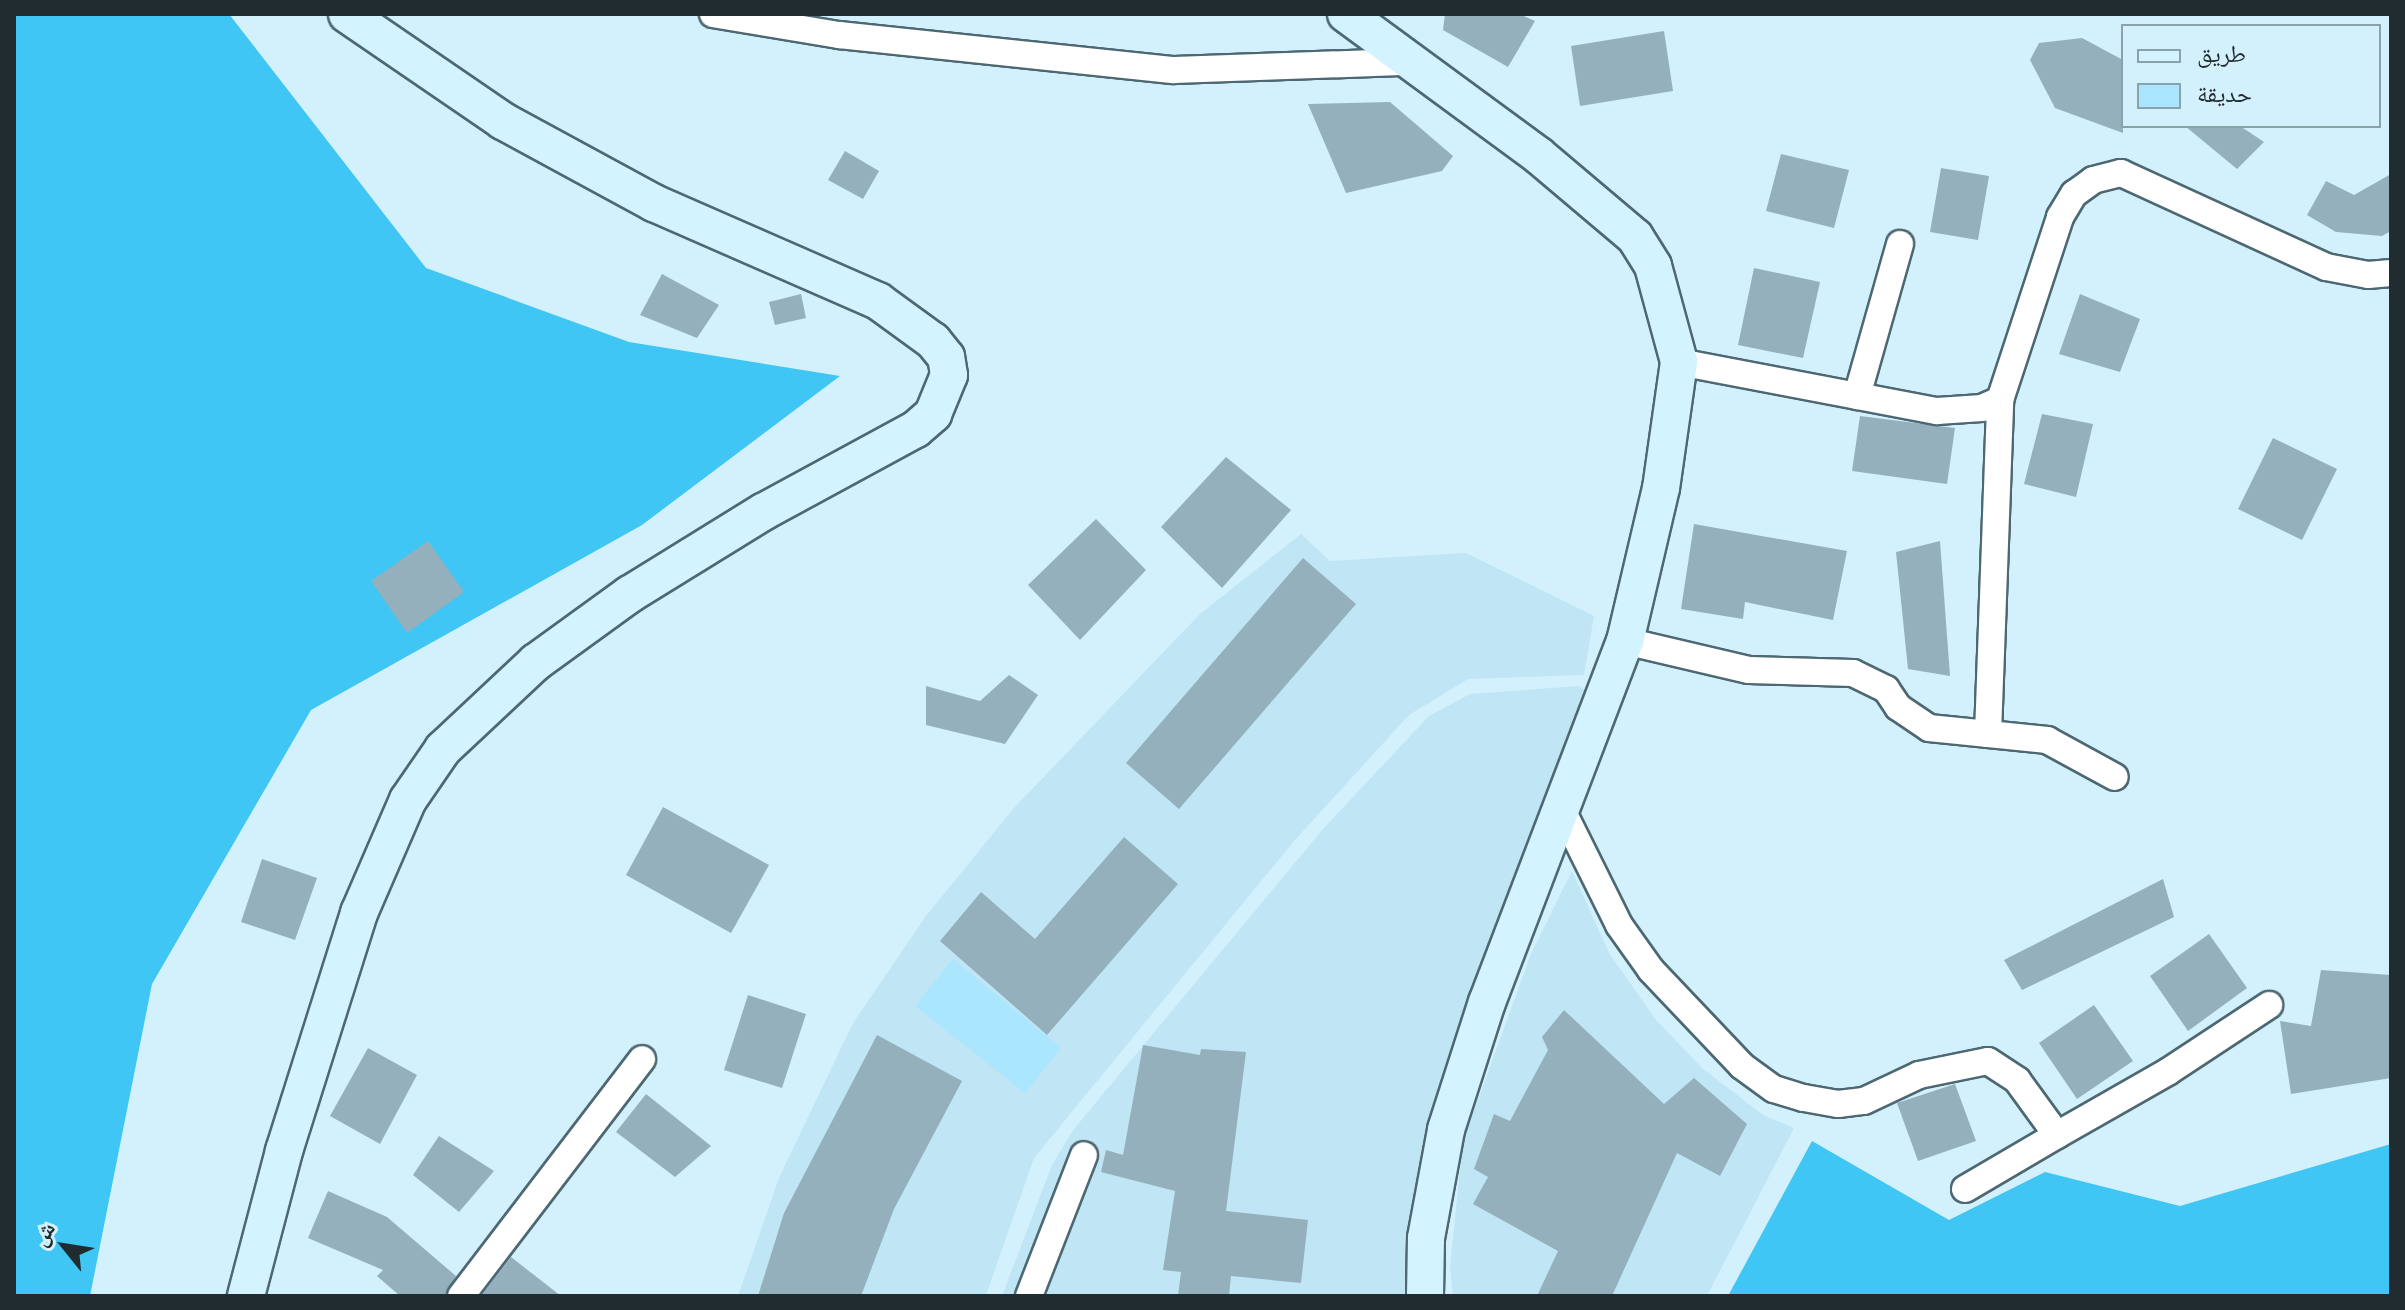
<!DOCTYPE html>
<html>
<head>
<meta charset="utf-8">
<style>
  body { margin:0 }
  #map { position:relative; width:2405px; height:1310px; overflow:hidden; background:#d3f0fd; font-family:Mulish,"Noto Naskh Arabic",sans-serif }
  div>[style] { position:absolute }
  .built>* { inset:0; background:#c0e5f5 }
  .green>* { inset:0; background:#abe6ff }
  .forest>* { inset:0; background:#3fc6f4 }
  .building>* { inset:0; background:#94b0bc }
  .roads { filter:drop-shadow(2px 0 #4d6872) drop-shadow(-2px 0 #4d6872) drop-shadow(0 2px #4d6872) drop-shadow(0 -2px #4d6872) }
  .street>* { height:26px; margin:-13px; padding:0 13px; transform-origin:13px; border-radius:13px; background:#fff }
  .secondary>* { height:36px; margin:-18px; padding:0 18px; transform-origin:18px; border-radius:18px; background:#d2f3ff }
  span { translate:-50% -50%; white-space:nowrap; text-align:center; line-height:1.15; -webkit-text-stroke:6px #d3f0fd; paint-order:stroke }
  .frame { position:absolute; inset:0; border:16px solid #202c30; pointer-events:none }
  .legend { position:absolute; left:2121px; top:24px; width:260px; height:104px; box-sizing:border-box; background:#d3f0fd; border:2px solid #8ba2ab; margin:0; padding:10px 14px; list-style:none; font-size:24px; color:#202c30 }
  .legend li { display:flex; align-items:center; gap:16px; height:40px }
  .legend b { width:40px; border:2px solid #8ba2ab }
  .north { position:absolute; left:24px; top:1206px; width:80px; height:80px; -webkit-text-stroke:6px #d3f0fd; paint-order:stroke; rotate:300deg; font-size:22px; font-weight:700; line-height:32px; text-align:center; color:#202c30 }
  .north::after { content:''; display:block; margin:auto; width:28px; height:36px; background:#202c30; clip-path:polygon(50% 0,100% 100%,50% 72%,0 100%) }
</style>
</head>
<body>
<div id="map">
  <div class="built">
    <div style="clip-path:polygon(1301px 534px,1330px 561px,1466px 553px,1594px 616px,1584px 675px,1468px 679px,1409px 715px,1294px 841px,1034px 1158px,986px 1295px,738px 1296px,779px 1178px,853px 1023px,926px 916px,1014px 808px,1200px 614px)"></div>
    <div style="clip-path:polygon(1579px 686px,1593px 696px,1511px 920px,1421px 1296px,1002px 1296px,1052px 1165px,1074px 1129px,1323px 829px,1429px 716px,1470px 694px)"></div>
    <div style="clip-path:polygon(1572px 871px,1609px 953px,1656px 1020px,1702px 1068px,1763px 1115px,1794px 1128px,1707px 1296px,1453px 1296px,1450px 1266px,1463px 1141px,1531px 954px)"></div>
  </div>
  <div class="green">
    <div style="clip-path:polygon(953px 959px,1061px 1048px,1025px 1093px,915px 1006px)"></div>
  </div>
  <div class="forest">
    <div style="clip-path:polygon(14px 14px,229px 14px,426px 268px,629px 342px,840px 376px,642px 525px,311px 710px,152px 984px,90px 1296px,14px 1296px)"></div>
    <div style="clip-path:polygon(1812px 1141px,1949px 1220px,2045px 1172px,2180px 1206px,2391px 1144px,2391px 1296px,1728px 1296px)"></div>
  </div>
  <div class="building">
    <div style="clip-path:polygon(1445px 14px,1519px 14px,1535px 21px,1508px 67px,1443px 30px)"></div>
    <div style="clip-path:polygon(1664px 31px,1673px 91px,1580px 106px,1571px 46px)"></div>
    <div style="clip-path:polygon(2082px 38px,2123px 60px,2123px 133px,2055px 108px,2030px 60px,2039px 43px)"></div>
    <div style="clip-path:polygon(1390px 102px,1453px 156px,1442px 171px,1346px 193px,1308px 104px)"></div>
    <div style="clip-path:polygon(2185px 126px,2240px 126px,2264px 142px,2237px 169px)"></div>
    <div style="clip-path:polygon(845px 151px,879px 171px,863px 199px,828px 180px)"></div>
    <div style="clip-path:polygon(1781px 154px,1849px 170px,1834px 228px,1766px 211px)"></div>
    <div style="clip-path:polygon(1941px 168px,1989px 176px,1978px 240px,1930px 232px)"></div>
    <div style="clip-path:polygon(2391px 174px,2391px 231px,2382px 236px,2336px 232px,2307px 215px,2326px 181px,2354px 195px)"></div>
    <div style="clip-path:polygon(1754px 268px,1820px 282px,1803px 358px,1738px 345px)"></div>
    <div style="clip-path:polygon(662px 274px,719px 305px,697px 338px,640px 315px)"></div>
    <div style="clip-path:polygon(801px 294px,806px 318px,775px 325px,769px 302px)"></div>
    <div style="clip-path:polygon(2080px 294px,2140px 319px,2120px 372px,2059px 354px)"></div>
    <div style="clip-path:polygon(2042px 414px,2093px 424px,2076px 497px,2024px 484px)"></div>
    <div style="clip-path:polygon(1860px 416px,1955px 428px,1947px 484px,1852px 471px)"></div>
    <div style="clip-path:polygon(2273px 438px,2337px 469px,2302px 540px,2238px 509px)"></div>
    <div style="clip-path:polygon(1226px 457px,1291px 510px,1222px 588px,1161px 527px)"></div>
    <div style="clip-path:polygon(1096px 519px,1146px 570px,1080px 640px,1028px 585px)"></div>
    <div style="clip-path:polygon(1694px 524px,1847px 551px,1833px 620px,1745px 602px,1743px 619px,1681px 609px)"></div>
    <div style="clip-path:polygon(428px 541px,464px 592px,407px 633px,371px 581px)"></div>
    <div style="clip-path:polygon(1940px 541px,1950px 676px,1908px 669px,1896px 552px)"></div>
    <div style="clip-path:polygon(1303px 558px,1356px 604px,1179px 809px,1126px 763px)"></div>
    <div style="clip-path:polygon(1009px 675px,1038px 695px,1005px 744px,926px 725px,926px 686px,980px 701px)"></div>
    <div style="clip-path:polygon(663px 807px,769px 865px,731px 933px,626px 875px)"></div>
    <div style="clip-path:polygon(1124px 837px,1178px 884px,1047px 1035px,940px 941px,981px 892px,1035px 939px)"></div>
    <div style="clip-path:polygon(262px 859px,317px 878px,295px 940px,241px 922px)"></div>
    <div style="clip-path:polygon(2163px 879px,2174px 917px,2022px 990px,2004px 960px)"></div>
    <div style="clip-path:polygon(2209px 934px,2247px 988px,2188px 1031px,2150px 976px)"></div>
    <div style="clip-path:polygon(2321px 970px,2391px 975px,2391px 1078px,2291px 1094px,2280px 1021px,2311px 1026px)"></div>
    <div style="clip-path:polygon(748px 995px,806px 1014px,782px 1088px,724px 1070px)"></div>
    <div style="clip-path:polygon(2094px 1005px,2133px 1061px,2077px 1099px,2039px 1043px)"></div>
    <div style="clip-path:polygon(1564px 1010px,1664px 1104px,1694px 1078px,1747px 1124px,1720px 1176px,1677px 1153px,1612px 1296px,1537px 1296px,1558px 1251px,1473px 1204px,1488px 1177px,1474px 1169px,1494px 1114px,1510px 1121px,1548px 1050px,1542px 1037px)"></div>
    <div style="clip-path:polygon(877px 1035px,962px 1081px,894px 1209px,861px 1296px,758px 1296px,784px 1213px)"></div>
    <div style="clip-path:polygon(1143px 1045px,1200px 1055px,1201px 1049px,1246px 1052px,1226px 1211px,1308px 1220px,1301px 1283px,1231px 1276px,1229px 1296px,1178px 1296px,1181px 1272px,1163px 1270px,1175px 1191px,1101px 1172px,1106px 1150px,1123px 1155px)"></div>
    <div style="clip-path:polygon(368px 1048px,417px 1075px,380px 1144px,330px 1116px)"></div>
    <div style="clip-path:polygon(1955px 1084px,1976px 1141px,1918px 1161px,1897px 1103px)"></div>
    <div style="clip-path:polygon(646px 1094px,711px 1146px,675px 1177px,616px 1132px)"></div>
    <div style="clip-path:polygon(439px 1136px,494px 1171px,459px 1212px,413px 1175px)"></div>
    <div style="clip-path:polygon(328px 1191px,387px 1217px,456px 1276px,445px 1296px,400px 1296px,377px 1276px,383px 1270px,308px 1238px)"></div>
    <div style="clip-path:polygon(511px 1257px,561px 1296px,481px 1296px)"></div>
  </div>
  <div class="roads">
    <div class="street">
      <div style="left:713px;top:14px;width:128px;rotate:9.5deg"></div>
      <div style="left:839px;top:35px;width:337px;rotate:6deg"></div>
      <div style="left:1174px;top:70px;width:234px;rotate:-2deg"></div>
      <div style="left:1679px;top:362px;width:263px;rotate:10.8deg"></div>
      <div style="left:1937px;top:411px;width:45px;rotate:-3.8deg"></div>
      <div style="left:1982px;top:408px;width:20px;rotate:-24deg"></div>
      <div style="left:2000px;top:400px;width:193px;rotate:-71.8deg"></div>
      <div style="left:2060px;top:217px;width:27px;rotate:-59deg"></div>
      <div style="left:2074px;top:194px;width:24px;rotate:-36deg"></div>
      <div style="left:2093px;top:180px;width:29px;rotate:-14deg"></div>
      <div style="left:2121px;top:173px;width:226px;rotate:24.6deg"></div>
      <div style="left:2326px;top:267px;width:43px;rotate:10.8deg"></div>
      <div style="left:2368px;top:275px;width:23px;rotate:-5deg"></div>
      <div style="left:1857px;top:396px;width:158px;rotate:-74.2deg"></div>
      <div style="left:1625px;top:641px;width:127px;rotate:13.2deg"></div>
      <div style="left:1749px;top:670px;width:104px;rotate:1.7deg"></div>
      <div style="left:1853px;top:673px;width:37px;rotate:26deg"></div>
      <div style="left:1886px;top:689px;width:22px;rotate:56deg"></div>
      <div style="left:1898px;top:707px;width:37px;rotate:34deg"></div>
      <div style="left:1929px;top:728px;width:119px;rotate:5.8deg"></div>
      <div style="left:2047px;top:740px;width:77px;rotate:28.6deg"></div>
      <div style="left:1988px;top:734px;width:334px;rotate:-87.9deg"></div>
      <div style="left:1561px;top:808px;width:131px;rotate:63.6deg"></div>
      <div style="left:1619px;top:925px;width:55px;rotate:54.6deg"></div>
      <div style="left:1651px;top:970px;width:132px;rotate:46.5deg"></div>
      <div style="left:1742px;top:1066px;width:39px;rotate:36deg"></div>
      <div style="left:1774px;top:1089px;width:31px;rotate:17deg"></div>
      <div style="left:1804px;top:1098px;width:35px;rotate:10deg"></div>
      <div style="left:1838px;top:1104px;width:26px;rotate:-7deg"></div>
      <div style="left:1864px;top:1101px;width:61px;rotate:-25.3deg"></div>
      <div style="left:1919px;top:1075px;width:70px;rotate:-11.5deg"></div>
      <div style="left:1988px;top:1061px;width:35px;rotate:33deg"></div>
      <div style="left:2017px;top:1080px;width:68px;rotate:54deg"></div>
      <div style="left:2057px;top:1135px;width:129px;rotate:-29.7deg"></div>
      <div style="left:2169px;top:1071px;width:120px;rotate:-33.4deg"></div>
      <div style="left:1965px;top:1189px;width:107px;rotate:-30.4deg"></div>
      <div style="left:461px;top:1296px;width:298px;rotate:-52.6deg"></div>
      <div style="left:1029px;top:1296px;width:151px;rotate:-68.7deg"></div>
    </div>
    <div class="secondary">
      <div style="left:1346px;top:14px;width:238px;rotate:36.3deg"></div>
      <div style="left:1538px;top:155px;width:127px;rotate:40.2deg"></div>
      <div style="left:1635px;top:237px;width:34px;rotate:58deg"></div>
      <div style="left:1653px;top:266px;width:99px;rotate:74.8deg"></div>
      <div style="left:1679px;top:362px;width:127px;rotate:98.1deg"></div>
      <div style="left:1661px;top:488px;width:157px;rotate:103.2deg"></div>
      <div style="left:1625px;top:641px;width:386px;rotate:110.9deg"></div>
      <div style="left:1487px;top:1002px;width:134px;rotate:107.8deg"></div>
      <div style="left:1446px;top:1130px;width:110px;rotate:100.5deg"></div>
      <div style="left:1426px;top:1238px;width:58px;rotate:91deg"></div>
      <div style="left:246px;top:1296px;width:150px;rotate:-75.3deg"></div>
      <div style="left:284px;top:1151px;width:250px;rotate:-72.5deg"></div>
      <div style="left:359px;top:913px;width:123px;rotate:-66.6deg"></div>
      <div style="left:408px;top:800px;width:62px;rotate:-55.5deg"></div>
      <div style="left:443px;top:749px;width:127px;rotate:-43.1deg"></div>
      <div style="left:536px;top:662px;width:116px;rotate:-35.9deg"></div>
      <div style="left:630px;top:594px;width:156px;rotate:-31.7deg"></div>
      <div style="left:763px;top:512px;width:174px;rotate:-28.5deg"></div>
      <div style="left:916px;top:429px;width:23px;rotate:-41deg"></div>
      <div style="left:933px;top:414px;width:42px;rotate:-67.7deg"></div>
      <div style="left:949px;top:375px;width:18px;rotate:-99deg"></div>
      <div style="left:946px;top:357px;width:21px;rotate:-129deg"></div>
      <div style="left:933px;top:341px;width:68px;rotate:-144deg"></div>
      <div style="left:878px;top:301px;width:244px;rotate:-156.4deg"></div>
      <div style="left:654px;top:203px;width:172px;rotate:-151.5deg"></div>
      <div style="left:503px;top:121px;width:189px;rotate:-145.6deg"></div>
    </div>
  </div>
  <div class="frame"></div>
  <ul class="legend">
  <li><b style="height:10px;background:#d2f3ff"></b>طريق</li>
  <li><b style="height:22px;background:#abe6ff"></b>حديقة</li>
  </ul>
  <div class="north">ش</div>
</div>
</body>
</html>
